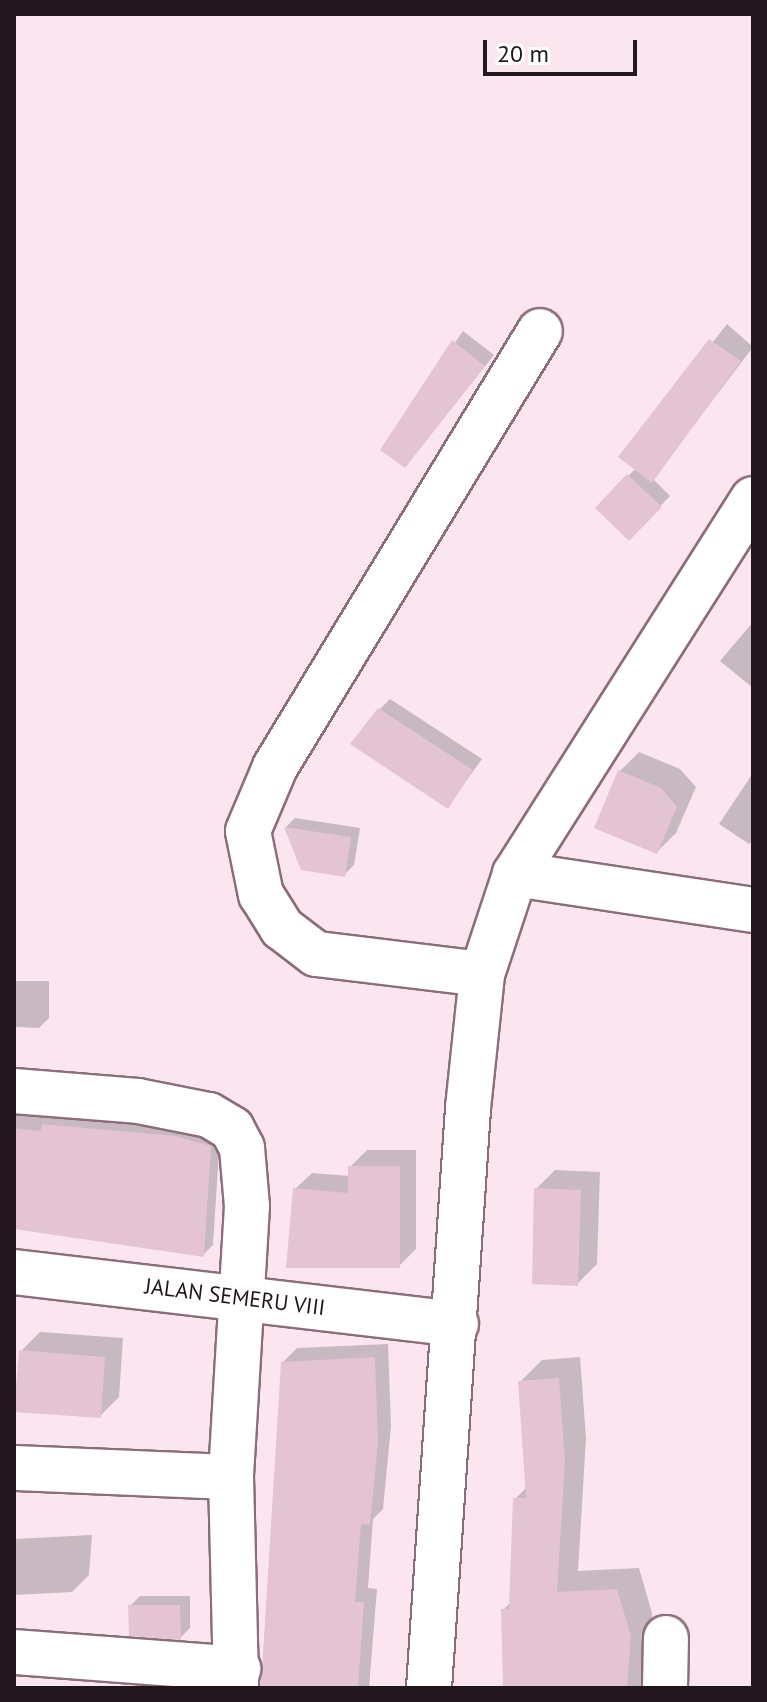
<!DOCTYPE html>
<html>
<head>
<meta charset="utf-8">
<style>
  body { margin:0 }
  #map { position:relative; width:767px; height:1702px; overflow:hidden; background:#fbe6ef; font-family:"PT Sans",sans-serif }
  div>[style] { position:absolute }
  .shadow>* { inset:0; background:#0003 }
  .building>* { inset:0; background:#e4c3d2 }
  .roads { filter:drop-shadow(2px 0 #8b6d7b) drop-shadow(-2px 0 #8b6d7b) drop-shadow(0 2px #8b6d7b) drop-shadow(0 -2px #8b6d7b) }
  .minor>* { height:44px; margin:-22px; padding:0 22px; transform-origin:22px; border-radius:22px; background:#fff }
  span { translate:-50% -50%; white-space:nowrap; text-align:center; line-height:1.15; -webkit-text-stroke:7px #fff; paint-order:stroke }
  .street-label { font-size:22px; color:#21161b }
  .frame { position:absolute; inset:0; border:16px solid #21161b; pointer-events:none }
  .scale { position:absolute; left:483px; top:40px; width:154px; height:36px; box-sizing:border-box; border:4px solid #21161b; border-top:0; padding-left:10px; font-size:24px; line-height:28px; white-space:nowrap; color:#21161b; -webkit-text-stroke:6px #fff; paint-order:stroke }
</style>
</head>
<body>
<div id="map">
  <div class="shadow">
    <div style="clip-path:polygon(727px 324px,753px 347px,653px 479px,670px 496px,629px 538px,597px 508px,636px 468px,661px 408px)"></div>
    <div style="clip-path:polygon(463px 331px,494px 355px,405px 466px,382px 449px)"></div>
    <div style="clip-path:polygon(753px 622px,753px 688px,720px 661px)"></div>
    <div style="clip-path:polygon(390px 699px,482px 759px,448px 806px,380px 709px)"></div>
    <div style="clip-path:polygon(639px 752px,680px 769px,696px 787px,676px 833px,657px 852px,620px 771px)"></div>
    <div style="clip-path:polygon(753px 773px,753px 840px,749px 844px,719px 824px)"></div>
    <div style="clip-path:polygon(295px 818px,360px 828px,354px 865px,344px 875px,303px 868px,286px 827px)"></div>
    <div style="clip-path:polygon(14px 981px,49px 981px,49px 1018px,39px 1028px,14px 1027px)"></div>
    <div style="clip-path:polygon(14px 1111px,147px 1122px,220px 1136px,213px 1245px,203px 1255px,14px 1228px)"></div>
    <div style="clip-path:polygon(367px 1150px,416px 1150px,416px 1249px,399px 1266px,295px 1189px,312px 1173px,350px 1176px,350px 1167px)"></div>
    <div style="clip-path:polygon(555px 1170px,600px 1172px,597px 1264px,577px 1284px,536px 1189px)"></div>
    <div style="clip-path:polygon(40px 1332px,123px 1338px,119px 1397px,100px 1416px,21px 1351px)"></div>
    <div style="clip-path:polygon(388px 1344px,391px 1426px,383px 1509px,373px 1519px,368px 1588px,377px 1589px,369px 1688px,261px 1688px,283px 1362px,297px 1348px)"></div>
    <div style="clip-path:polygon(580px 1357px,586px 1438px,578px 1571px,639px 1568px,652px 1613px,646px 1688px,505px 1688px,503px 1610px,511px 1602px,515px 1499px,528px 1486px,520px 1382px,542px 1360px)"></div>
    <div style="clip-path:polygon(92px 1535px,89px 1575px,72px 1592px,14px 1595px,14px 1539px)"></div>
    <div style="clip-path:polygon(140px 1596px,190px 1596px,190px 1628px,180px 1638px,130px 1606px)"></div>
  </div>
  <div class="building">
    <div style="clip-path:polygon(709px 339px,741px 361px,652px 483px,618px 457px)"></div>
    <div style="clip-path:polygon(452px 340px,485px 366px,405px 468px,380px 450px)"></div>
    <div style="clip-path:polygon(627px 474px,662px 507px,629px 541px,595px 508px)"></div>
    <div style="clip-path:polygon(378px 708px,473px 770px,448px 809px,350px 744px)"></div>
    <div style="clip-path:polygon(618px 770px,661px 788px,677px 807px,657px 854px,594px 828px)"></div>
    <div style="clip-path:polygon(284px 827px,351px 837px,345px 877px,301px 870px)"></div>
    <div style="clip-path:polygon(42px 1124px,175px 1136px,211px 1146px,204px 1257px,14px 1229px,14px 1128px,41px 1131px)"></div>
    <div style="clip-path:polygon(348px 1166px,400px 1166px,400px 1268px,286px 1268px,293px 1188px,348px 1193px)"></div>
    <div style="clip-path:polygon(534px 1188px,581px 1190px,578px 1286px,532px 1284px)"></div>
    <div style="clip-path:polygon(19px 1350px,105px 1357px,101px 1418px,14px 1412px)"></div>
    <div style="clip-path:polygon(375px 1357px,378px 1442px,370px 1525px,361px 1524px,355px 1602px,364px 1602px,358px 1688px,261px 1688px,281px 1362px)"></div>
    <div style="clip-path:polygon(559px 1378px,565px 1462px,557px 1592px,617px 1589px,631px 1636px,627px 1688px,503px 1686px,501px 1609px,509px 1609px,513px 1498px,526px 1498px,518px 1381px)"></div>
    <div style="clip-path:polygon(128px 1605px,180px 1605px,181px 1640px,129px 1636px)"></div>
  </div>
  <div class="roads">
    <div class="minor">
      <div style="left:515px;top:874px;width:241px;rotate:8.6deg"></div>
      <div style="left:482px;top:974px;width:167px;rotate:-173.1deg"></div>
      <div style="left:316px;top:954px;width:43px;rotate:-142.6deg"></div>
      <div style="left:282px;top:928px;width:39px;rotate:-122deg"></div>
      <div style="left:261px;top:895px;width:65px;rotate:-101.5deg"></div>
      <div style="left:248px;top:831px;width:69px;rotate:-67.1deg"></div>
      <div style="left:275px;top:767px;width:510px;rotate:-58.71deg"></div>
      <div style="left:14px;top:1091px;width:124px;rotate:4.6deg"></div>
      <div style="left:138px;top:1101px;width:72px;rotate:11.2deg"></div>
      <div style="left:209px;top:1115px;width:27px;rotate:31deg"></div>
      <div style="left:232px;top:1129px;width:21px;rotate:62deg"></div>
      <div style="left:242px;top:1148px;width:58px;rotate:85.1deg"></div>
      <div style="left:247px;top:1206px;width:271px;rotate:93.4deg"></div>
      <div style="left:231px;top:1477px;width:211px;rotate:88.6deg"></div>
      <div style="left:14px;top:1272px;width:445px;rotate:6.7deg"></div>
      <div style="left:14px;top:1468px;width:217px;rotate:2.4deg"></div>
      <div style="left:14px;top:1652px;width:225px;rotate:4.3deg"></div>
      <div style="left:429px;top:1688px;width:581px;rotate:-86.15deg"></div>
      <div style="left:468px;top:1108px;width:135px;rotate:-84deg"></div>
      <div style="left:482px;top:974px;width:105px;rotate:-71.7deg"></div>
      <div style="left:515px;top:874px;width:444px;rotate:-57.6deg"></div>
      <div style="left:665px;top:1688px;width:50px;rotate:-88.9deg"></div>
    </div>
  </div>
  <div class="street-label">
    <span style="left:235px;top:1297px;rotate:7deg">JALAN SEMERU VIII</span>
  </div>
  <div class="frame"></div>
  <div class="scale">20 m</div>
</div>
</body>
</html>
